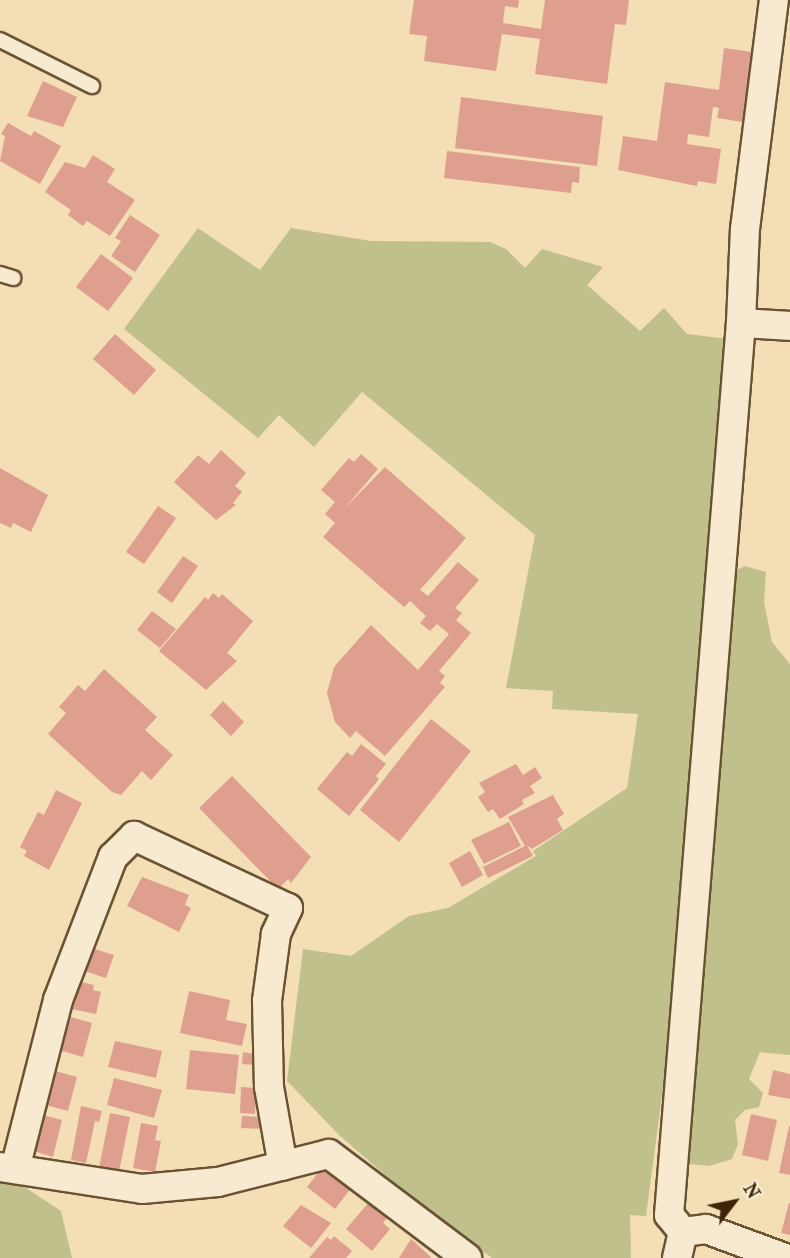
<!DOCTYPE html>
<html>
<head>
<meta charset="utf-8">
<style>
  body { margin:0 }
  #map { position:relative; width:790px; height:1258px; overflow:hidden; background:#f3deb6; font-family:"IM FELL French Canon",serif }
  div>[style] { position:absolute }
  .green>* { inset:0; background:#bfc08b }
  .building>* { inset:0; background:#df9f8e }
  .roads { filter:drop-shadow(2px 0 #6a5332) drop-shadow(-2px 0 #6a5332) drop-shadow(0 2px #6a5332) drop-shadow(0 -2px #6a5332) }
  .lane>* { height:14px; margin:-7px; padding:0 7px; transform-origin:7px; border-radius:7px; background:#f7ead0 }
  .street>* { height:28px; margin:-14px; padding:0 14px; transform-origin:14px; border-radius:14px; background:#f7ead0 }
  span { translate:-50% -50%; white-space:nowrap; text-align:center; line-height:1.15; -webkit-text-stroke:5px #f7ead0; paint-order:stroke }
  .north { position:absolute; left:699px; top:1167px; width:70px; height:70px; -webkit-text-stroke:5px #f7ead0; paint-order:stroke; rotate:58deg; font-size:19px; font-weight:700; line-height:28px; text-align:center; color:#3d2506 }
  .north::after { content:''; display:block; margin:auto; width:24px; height:32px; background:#3d2506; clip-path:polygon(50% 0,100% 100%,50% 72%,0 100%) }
</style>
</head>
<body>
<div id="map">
  <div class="green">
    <div style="clip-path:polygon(198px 228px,260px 270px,291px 228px,371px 241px,490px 242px,506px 249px,525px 268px,542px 249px,603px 267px,587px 285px,640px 331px,664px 308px,687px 334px,728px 339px,673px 1012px,646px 1216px,630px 1215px,631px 1258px,492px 1258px,413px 1199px,340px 1136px,287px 1081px,303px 949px,351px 956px,409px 916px,448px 908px,536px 856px,533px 851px,627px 788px,638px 714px,552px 709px,553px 691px,506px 688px,535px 535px,362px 392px,314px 447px,279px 415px,258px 438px,124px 329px)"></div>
    <div style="clip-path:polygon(745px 566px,766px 572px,764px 602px,772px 642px,790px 664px,790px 1055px,760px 1052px,749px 1079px,763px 1093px,759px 1107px,745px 1110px,735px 1120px,738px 1144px,732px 1159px,709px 1166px,689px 1164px,685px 1136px,696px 1065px,694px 1036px,718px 738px,728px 691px,724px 651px,735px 571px)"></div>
    <div style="clip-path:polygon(0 1182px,26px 1188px,61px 1211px,72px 1258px,0 1258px)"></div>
  </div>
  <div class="building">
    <div style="clip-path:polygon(414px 0,519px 0,518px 8px,505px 6px,503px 23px,541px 29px,545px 0,629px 0,626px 25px,615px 24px,607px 84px,535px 74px,540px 39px,502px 34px,496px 71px,424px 61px,427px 36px,409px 34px)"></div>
    <div style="clip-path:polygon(724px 48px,759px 53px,749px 123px,717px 118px,719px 108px,713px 107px,709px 137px,688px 134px,687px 144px,721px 149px,716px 184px,698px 181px,697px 186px,618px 170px,623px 136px,657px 141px,665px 82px,719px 90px)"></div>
    <div style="clip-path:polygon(43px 81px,77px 97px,63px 127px,27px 116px)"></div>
    <div style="clip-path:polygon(461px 97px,603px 116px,597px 166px,455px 148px)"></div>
    <div style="clip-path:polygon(8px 123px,31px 136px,34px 131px,61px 146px,40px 184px,0 161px,5px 136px,1px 134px)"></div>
    <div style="clip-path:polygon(447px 151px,580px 167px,579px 183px,572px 182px,571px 193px,444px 178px)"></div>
    <div style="clip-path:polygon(93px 155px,115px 169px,107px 182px,135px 200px,110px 236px,87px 221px,83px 226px,68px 215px,71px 210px,45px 192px,65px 162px,85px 168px)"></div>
    <div style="clip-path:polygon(130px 215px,160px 235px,135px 272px,111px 256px,121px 241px,115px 238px)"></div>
    <div style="clip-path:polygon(101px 254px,133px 278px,108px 311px,76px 287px)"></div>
    <div style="clip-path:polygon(115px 334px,156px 370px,134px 395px,93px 359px)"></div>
    <div style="clip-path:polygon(221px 450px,246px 473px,235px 486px,242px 492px,233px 503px,236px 505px,216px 520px,174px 482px,198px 455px,209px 464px)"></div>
    <div style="clip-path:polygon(361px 454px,378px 469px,344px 509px,385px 467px,466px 538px,420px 590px,428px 596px,458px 562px,479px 580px,455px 608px,462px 613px,456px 620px,471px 633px,439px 671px,445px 676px,440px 683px,445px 687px,385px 756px,356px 731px,350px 738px,335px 722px,327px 693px,334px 667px,371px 625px,418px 670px,449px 634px,437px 624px,430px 631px,420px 623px,426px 616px,410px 601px,404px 607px,323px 537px,335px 523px,325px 514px,335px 502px,321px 490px,349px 458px,354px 462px)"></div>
    <div style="clip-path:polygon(0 468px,48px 495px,31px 532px,13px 523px,11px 528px,0 523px)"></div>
    <div style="clip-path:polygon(158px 506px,176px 518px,144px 564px,126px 552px)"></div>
    <div style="clip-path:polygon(183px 556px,198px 566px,172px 603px,157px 592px)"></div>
    <div style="clip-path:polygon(213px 593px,219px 598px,222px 594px,253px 621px,227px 653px,237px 661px,206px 690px,159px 651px,205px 597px,208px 600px)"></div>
    <div style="clip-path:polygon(152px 611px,176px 629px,160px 648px,137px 630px)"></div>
    <div style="clip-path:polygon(104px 669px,157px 717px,145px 730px,173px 755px,151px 780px,142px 771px,121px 795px,112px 792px,48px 734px,66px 713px,59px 707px,78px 685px,85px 691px)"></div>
    <div style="clip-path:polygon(223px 701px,244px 722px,231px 736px,210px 715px)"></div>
    <div style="clip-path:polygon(431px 719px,471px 751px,399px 842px,360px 810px)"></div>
    <div style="clip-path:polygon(361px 744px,386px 764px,376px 776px,379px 779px,349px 816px,317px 789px,347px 752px,352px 756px)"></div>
    <div style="clip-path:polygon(516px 764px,523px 775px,535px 767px,542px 778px,530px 786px,535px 793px,522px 800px,524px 804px,500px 819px,493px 809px,488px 812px,478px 797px,485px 792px,479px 783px)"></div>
    <div style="clip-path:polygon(232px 776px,311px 857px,291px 883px,288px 879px,278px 889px,199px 808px)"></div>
    <div style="clip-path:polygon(56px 790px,82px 803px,49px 870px,24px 856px,27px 851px,20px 847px,38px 812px,44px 815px)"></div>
    <div style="clip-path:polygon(553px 795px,564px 814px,557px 819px,563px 830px,532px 849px,527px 845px,533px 856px,488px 878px,483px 867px,525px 846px,508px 817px)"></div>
    <div style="clip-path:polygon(509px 822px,521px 846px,484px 864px,471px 840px)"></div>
    <div style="clip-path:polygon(470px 851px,483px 875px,462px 887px,449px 863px)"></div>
    <div style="clip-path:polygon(142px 877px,189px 895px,185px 905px,191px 908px,179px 932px,127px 906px)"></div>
    <div style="clip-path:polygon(85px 946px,114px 955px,106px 978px,78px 969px)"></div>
    <div style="clip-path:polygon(73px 980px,94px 985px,93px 990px,101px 992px,96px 1014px,67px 1008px)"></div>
    <div style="clip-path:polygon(189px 991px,230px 1000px,226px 1020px,247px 1024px,242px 1046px,180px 1033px)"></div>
    <div style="clip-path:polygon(71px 1017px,92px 1023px,83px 1057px,55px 1049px,61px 1027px,67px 1029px)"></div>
    <div style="clip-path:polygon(115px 1041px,162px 1051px,156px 1078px,108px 1067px)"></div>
    <div style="clip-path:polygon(190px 1050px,239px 1055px,235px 1094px,186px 1089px)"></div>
    <div style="clip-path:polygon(243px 1052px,255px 1054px,254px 1065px,242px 1064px)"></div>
    <div style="clip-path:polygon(52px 1070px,77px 1077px,68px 1111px,42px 1104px)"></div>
    <div style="clip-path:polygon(773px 1070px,790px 1074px,790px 1099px,768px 1095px)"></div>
    <div style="clip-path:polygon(114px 1078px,162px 1090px,154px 1118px,107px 1105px)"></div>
    <div style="clip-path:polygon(241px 1087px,256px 1088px,255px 1114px,240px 1113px)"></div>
    <div style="clip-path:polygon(81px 1106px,102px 1111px,99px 1122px,95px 1121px,86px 1163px,71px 1160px)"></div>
    <div style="clip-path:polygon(110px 1113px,130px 1117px,119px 1172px,99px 1168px)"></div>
    <div style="clip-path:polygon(39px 1114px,62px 1120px,53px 1157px,30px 1150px)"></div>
    <div style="clip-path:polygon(751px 1114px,777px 1120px,768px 1161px,742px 1155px)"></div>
    <div style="clip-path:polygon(242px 1116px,264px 1117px,264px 1129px,241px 1128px)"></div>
    <div style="clip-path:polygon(141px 1123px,158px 1126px,155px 1140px,161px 1141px,155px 1172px,133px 1168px)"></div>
    <div style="clip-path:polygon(789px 1126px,790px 1126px,790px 1175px,779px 1173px)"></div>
    <div style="clip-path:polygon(324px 1165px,352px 1187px,335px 1209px,307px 1187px)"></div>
    <div style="clip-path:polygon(370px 1201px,388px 1217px,383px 1223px,390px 1229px,372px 1251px,346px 1229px)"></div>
    <div style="clip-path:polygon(789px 1203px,790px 1203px,790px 1235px,781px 1233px)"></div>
    <div style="clip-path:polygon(301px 1205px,331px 1223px,311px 1248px,283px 1226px)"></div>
    <div style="clip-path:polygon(334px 1236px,352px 1251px,346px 1258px,309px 1258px,327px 1237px,331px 1240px)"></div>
    <div style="clip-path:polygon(411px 1239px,431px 1257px,430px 1258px,399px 1258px)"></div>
  </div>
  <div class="roads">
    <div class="lane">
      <div style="left:0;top:40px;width:103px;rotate:26.6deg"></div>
      <div style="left:0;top:274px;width:14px;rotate:17deg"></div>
    </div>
    <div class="street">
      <div style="left:741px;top:323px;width:94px;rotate:-87.6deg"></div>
      <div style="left:745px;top:229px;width:231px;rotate:-82.8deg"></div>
      <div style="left:0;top:1167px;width:144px;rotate:8.8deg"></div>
      <div style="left:142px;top:1189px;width:76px;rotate:-5.3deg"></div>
      <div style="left:218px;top:1182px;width:114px;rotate:-14.2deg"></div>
      <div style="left:329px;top:1154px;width:173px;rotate:37deg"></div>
      <div style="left:15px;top:1169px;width:174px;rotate:-75.7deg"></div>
      <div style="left:58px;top:1000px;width:153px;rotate:-69deg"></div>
      <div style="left:113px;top:857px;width:30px;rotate:-45deg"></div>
      <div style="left:134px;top:836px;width:170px;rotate:25.1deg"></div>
      <div style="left:288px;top:908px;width:29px;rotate:115deg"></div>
      <div style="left:276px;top:934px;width:68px;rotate:97.7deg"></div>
      <div style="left:267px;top:1001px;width:86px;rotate:88.7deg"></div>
      <div style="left:269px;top:1087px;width:80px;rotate:80deg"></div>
      <div style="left:683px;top:1232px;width:22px;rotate:-129deg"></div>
      <div style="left:669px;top:1215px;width:895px;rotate:-85.39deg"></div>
      <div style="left:741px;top:323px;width:49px;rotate:3.5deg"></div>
      <div style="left:677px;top:1258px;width:27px;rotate:-77deg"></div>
      <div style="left:683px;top:1232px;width:23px;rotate:-7deg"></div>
      <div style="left:706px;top:1229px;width:84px;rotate:20.2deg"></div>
    </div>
  </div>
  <div class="north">N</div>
</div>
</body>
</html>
